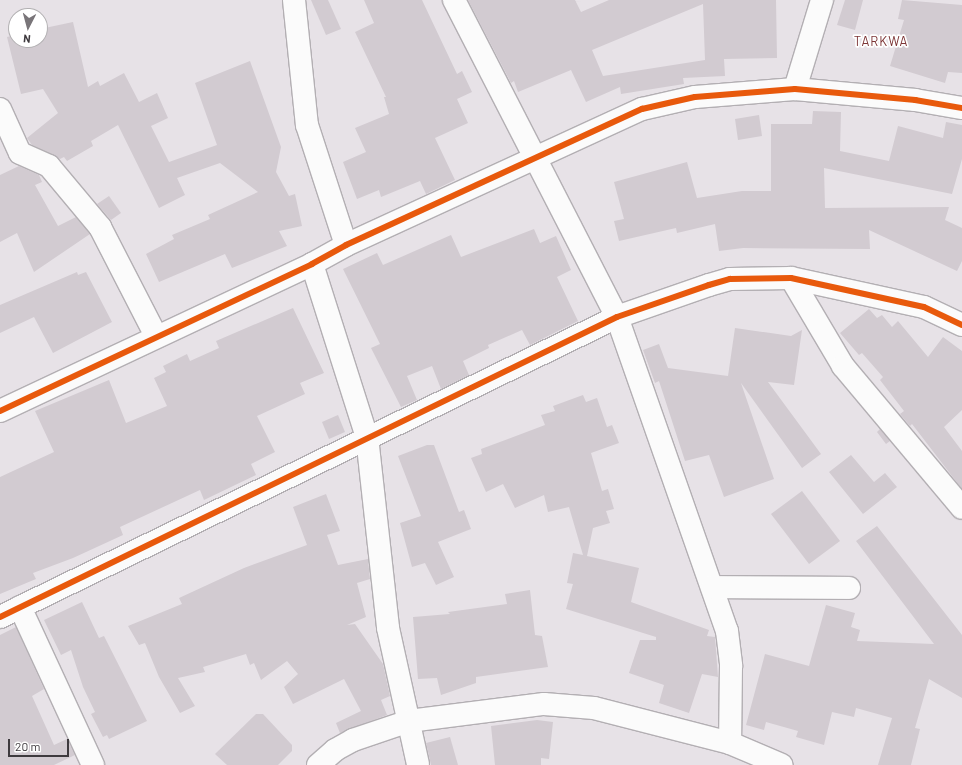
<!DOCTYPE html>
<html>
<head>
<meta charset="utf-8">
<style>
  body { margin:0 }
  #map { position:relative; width:962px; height:765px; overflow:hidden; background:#e7e2e7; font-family:Barlow,sans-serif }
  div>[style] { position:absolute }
  .building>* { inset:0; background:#d2cbd1 }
  .roads { filter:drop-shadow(1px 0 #b3afb3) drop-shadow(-1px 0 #b3afb3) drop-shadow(0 1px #b3afb3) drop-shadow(0 -1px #b3afb3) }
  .minor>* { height:22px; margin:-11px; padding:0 11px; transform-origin:11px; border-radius:11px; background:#fbfbfb }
  .cycleway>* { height:6px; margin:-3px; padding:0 3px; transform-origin:3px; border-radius:3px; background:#e8590c }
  span { translate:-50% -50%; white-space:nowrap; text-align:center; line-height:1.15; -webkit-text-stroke:3.5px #fff; paint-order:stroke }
  .neighbourhood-label { font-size:13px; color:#7d3536; letter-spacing:1px }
  .north { position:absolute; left:8px; top:8px; width:40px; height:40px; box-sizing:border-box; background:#fff; border:1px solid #b2b0b2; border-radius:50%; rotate:186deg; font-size:11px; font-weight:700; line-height:16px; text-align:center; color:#3e3a3e }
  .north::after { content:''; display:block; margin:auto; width:14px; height:18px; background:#797579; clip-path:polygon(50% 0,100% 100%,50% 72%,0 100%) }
  .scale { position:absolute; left:8px; top:739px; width:61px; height:18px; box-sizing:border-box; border:2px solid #3e3a3e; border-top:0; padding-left:5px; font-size:12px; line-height:14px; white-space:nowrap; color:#3e3a3e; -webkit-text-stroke:3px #fff; paint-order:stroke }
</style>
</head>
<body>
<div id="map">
  <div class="building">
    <div style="clip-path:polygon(311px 0,328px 0,341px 29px,326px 35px)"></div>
    <div style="clip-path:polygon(364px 0,422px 0,457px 74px,462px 71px,472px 92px,457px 99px,468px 123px,435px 138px,455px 180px,426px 194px,420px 181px,381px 197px,379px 190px,357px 199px,343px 162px,366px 152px,355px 128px,389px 114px,384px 97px,386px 97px,355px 32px,374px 23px)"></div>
    <div style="clip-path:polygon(evenodd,468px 0,575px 0,581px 12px,609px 0,776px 0,777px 58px,724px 59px,725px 76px,683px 78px,684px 84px,621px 94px,620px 87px,586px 102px,571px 70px,518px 92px,514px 81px,511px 83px,468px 0,703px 4px,705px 60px,603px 76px,592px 50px,703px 4px)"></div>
    <div style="clip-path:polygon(845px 0,863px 0,855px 30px,837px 25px)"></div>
    <div style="clip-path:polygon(902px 0,962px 5px,962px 73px,948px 72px,945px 83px,890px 66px,904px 20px,898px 19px)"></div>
    <div style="clip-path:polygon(73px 22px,88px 87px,98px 81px,100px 86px,124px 73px,139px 102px,157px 93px,168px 118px,151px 126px,169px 162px,217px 145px,195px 83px,250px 61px,281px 147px,276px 172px,289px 196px,295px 194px,302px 226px,279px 231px,287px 246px,232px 268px,225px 254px,159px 282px,146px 254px,174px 239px,172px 235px,210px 219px,208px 215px,258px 192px,220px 163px,177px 178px,185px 195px,159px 208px,118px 125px,91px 141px,93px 146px,67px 161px,64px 157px,60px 159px,32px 145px,27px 138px,58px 113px,43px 89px,21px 94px,7px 37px,16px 35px,16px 40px,40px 40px,40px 29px)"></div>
    <div style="clip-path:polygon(813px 111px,841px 112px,840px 151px,889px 161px,898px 126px,943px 138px,946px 122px,962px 125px,962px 159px,952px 194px,824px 168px,825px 208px,949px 207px,945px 220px,962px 228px,962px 261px,957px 271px,869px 230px,870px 249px,743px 248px,719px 251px,715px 224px,677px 233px,676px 228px,619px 241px,614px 221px,624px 219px,614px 182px,687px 162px,697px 198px,742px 191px,771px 191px,771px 124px,812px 124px)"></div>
    <div style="clip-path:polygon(759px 115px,762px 136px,738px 140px,735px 119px)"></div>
    <div style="clip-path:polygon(19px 166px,39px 175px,42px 182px,35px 185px,58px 226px,76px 217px,90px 234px,34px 272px,17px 233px,0 242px,0 175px)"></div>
    <div style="clip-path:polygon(109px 196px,121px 213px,111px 220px,97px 204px)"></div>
    <div style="clip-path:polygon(534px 229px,540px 243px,556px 236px,571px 270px,557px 277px,578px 321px,530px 345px,522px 330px,488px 345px,489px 348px,463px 361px,469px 375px,441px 389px,432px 366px,407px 376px,417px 400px,401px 407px,371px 348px,380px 344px,343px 269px,377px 253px,383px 265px,451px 235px,461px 257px)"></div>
    <div style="clip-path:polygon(77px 272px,78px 275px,86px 272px,112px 322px,53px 353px,34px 317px,0 333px,0 305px)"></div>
    <div style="clip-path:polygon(293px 308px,324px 373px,300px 383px,305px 394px,257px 416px,275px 452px,251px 464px,256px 475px,204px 500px,200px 490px,120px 527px,123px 535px,73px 558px,33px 573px,36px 579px,0 594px,0 477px,54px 452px,35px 411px,109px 380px,126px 423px,167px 406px,154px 378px,166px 372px,163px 366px,187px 354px,190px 361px,219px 348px,216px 341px)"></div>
    <div style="clip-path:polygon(869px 309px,877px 318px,882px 315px,892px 327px,898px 321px,928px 357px,943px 337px,962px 351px,962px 410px,944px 427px,962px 451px,962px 489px,912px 424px,910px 426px,900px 414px,904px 411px,880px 380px,883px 377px,862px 353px,859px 355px,840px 333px)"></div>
    <div style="clip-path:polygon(735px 328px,791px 336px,802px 330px,794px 385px,768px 382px,821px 454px,802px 468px,741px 383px,774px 479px,724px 497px,709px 455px,685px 461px,659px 381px,655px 383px,643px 350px,659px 344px,668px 368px,728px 376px)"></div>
    <div style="clip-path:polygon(583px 395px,586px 402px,597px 398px,607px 427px,612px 425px,619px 443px,591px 453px,602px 491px,608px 489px,614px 509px,606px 511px,610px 523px,593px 528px,587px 556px,639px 568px,631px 602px,709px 630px,707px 636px,715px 637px,718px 677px,702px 674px,689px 713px,659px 703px,664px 685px,629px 673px,640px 640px,656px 640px,656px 637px,566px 609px,573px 584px,567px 583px,573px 553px,583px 555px,569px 507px,548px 512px,544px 495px,515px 508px,503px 484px,486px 492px,471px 458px,482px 454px,481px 449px,545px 425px,541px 415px,555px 411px,553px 406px)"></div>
    <div style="clip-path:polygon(338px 415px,345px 432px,329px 439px,322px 422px)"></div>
    <div style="clip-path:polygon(880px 429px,890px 441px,886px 444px,877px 432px)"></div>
    <div style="clip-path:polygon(427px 445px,434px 445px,459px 512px,464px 510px,471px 529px,438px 542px,454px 577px,436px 585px,425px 563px,412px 567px,400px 523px,421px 516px,398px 456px)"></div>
    <div style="clip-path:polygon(851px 455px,874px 482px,885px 473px,897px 487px,863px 514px,829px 472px)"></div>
    <div style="clip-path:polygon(802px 491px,840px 541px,809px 564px,771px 514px)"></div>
    <div style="clip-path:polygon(326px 494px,340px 531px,327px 535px,338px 565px,368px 559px,370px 579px,357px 583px,366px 617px,347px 625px,355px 624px,383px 664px,390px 696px,381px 700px,387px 715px,340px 733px,336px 723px,361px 711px,344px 679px,293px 704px,284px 687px,298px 674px,287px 661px,261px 680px,254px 663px,250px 665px,246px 654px,203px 667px,205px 672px,178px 678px,195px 706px,180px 713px,159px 677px,145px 643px,139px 645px,128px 626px,182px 604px,179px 598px,244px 568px,307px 545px,293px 507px)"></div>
    <div style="clip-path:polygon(877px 526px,962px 635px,962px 698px,929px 679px,915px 728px,920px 729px,911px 765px,878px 765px,892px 718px,856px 708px,854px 717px,832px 712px,824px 745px,796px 737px,798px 731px,766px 722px,764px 730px,746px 725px,765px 654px,809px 666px,826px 605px,855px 613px,851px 627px,860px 630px,857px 641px,934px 644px,856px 541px)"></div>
    <div style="clip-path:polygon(530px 590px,535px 635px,542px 636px,548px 667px,476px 677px,476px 683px,441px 695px,437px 678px,418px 679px,413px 617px,450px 614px,448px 612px,507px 604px,505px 594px)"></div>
    <div style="clip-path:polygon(82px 602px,99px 638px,104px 636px,147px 721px,109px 739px,107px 735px,103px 737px,91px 714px,95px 712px,83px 687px,71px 650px,61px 655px,44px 620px)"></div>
    <div style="clip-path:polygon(16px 627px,44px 689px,32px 696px,54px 745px,67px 739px,75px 755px,54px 765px,0 765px,0 635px)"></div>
    <div style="clip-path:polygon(256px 714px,263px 714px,292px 745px,292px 751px,278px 765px,227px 765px,215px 754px)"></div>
    <div style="clip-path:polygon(537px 720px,553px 722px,549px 759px,541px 758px,541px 765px,495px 765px,491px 726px)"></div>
    <div style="clip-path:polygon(450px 737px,458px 765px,431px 765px,426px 743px)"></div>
  </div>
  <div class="roads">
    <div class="minor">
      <div style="left:294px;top:0;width:126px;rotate:84.1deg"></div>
      <div style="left:307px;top:125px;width:126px;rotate:72deg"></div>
      <div style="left:454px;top:0;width:356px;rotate:62.8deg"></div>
      <div style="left:617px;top:317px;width:333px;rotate:70.7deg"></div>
      <div style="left:727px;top:631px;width:35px;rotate:83deg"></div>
      <div style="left:731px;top:666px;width:77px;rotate:90.7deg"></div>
      <div style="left:795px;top:89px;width:93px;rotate:-73.1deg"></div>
      <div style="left:0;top:109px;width:48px;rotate:65.6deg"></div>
      <div style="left:20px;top:153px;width:32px;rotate:24deg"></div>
      <div style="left:49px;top:166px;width:80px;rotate:50.1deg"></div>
      <div style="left:100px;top:227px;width:123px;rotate:62.8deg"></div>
      <div style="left:312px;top:264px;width:182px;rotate:72.4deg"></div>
      <div style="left:367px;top:437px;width:192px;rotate:83.7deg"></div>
      <div style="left:388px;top:628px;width:140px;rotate:77.6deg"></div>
      <div style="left:791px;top:278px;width:102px;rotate:59.4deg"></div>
      <div style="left:843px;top:366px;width:185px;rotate:50deg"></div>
      <div style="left:0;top:411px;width:345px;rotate:-25.2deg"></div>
      <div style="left:312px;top:264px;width:39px;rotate:-29deg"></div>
      <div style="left:346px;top:245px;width:326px;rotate:-24.7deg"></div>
      <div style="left:642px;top:109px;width:54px;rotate:-12.8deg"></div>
      <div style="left:695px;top:97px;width:100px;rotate:-4.6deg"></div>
      <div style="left:795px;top:89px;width:121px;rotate:5.2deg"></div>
      <div style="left:915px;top:100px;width:48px;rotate:9.7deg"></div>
      <div style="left:712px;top:587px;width:137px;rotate:0.4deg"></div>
      <div style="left:20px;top:607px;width:174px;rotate:65.2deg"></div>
      <div style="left:0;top:617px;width:686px;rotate:-25.93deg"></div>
      <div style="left:617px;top:317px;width:97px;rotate:-19.2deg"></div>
      <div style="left:709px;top:285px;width:22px;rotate:-16deg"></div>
      <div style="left:730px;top:279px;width:61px;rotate:-0.9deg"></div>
      <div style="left:791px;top:278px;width:136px;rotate:12.3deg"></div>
      <div style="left:924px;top:307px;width:42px;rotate:25.3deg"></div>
      <div style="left:318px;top:765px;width:23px;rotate:-41deg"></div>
      <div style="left:335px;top:750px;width:21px;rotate:-29deg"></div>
      <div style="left:353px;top:740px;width:59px;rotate:-18.7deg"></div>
      <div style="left:409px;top:721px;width:136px;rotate:-7.2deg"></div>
      <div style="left:544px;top:704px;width:50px;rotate:4.6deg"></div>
      <div style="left:594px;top:708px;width:140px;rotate:14.4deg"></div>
      <div style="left:730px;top:743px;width:56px;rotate:22.9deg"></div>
    </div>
  </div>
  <div class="cycleway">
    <div style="left:0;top:411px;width:345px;rotate:-25.2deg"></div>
    <div style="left:312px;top:264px;width:39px;rotate:-29deg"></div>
    <div style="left:346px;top:245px;width:326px;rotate:-24.7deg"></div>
    <div style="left:642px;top:109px;width:54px;rotate:-12.8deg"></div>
    <div style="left:695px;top:97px;width:100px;rotate:-4.6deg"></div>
    <div style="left:795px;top:89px;width:121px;rotate:5.2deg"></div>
    <div style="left:915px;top:100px;width:48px;rotate:9.7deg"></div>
    <div style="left:0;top:617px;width:686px;rotate:-25.93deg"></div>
    <div style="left:617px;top:317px;width:97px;rotate:-19.2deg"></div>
    <div style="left:709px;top:285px;width:22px;rotate:-16deg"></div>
    <div style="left:730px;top:279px;width:61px;rotate:-0.9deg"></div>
    <div style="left:791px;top:278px;width:136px;rotate:12.3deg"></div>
    <div style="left:924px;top:307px;width:42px;rotate:25.3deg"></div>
  </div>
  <div class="neighbourhood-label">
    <span style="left:881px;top:41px">TARKWA</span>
  </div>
  <div class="north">N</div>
  <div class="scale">20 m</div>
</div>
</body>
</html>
